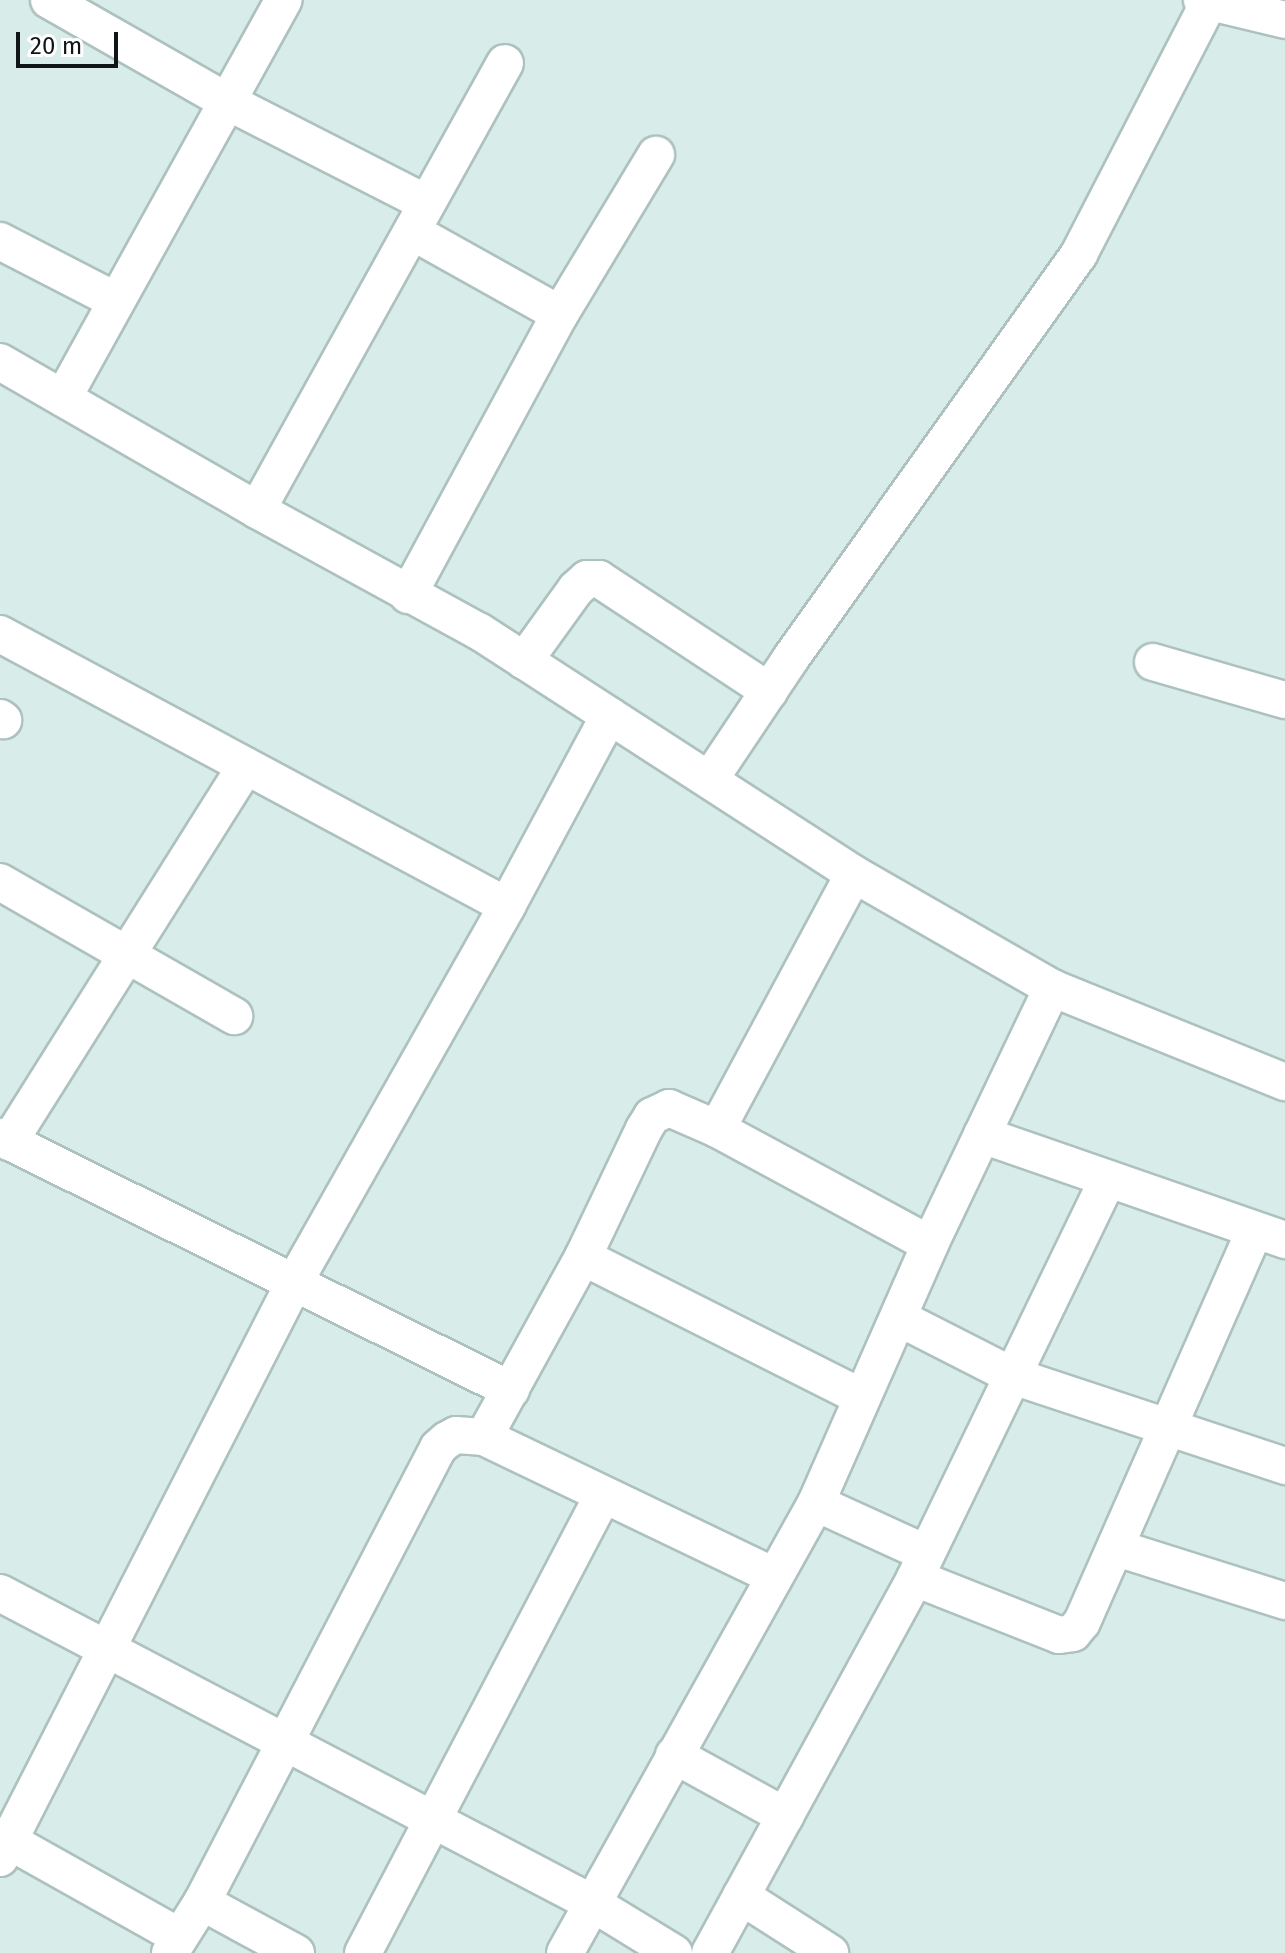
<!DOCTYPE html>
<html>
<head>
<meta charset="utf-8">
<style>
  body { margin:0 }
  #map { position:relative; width:1285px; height:1953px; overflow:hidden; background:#d8ecea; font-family:"Fira Sans",sans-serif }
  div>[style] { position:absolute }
  .roads { filter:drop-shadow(2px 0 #adc1bf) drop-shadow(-2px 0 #adc1bf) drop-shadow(0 2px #adc1bf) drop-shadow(0 -2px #adc1bf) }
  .minor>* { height:36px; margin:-18px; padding:0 18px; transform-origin:18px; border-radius:18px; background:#fff }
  span { translate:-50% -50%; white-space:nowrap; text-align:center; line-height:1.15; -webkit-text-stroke:6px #fff; paint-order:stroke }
  .scale { position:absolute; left:16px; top:32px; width:102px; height:36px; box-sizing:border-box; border:4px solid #0f1615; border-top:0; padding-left:10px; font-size:24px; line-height:28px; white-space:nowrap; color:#0f1615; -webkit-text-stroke:6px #fff; paint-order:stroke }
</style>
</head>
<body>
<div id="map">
  <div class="roads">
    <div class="minor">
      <div style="left:49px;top:0;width:206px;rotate:29.7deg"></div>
      <div style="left:228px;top:102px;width:222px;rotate:27deg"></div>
      <div style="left:1202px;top:0;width:85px;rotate:13.5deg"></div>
      <div style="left:413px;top:232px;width:168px;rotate:29.2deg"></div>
      <div style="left:0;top:241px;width:131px;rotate:27.3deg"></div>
      <div style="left:0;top:362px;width:297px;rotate:29.9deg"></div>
      <div style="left:257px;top:510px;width:254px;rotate:28.7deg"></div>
      <div style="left:480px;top:632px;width:445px;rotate:32.9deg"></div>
      <div style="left:854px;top:874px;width:228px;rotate:29.9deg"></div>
      <div style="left:1052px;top:988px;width:251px;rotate:22deg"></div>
      <div style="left:63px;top:398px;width:455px;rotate:-61deg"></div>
      <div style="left:257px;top:510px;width:511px;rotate:-60.98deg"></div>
      <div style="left:408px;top:595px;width:319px;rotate:-61.6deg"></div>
      <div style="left:560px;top:314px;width:186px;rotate:-58.9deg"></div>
      <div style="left:0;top:634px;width:575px;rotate:28.21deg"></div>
      <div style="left:524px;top:661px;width:89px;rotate:-54.2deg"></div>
      <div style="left:576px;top:589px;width:15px;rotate:-42deg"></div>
      <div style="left:587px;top:579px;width:12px"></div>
      <div style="left:599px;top:579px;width:204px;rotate:33.4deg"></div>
      <div style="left:1153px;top:662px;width:137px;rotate:16.1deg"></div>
      <div style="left:0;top:718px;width:4px;rotate:34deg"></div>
      <div style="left:710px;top:779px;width:146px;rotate:-56.2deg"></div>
      <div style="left:791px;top:658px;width:496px;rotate:-54.5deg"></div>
      <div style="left:1079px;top:254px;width:284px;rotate:-62.7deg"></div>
      <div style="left:0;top:882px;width:270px;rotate:29.8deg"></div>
      <div style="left:717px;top:1129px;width:289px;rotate:-61.8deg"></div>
      <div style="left:982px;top:1135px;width:321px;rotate:19.1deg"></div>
      <div style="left:0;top:1137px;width:570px;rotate:26.34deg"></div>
      <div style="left:9px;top:1142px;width:444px;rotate:-57.8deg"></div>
      <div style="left:583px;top:1257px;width:311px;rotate:26.7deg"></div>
      <div style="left:899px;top:1318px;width:128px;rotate:27deg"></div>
      <div style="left:1013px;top:1376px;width:287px;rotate:18.3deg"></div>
      <div style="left:484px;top:1437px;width:205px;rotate:-61.2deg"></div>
      <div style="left:583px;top:1257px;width:142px;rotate:-64.5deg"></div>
      <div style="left:644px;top:1129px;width:15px;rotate:-58deg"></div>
      <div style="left:652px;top:1116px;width:19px;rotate:-25deg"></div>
      <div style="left:669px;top:1108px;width:52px;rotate:23.6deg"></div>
      <div style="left:717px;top:1129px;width:242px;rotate:28.4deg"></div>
      <div style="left:816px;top:1503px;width:120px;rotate:24.6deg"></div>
      <div style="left:1117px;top:1548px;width:176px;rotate:17.5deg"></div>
      <div style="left:915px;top:1578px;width:442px;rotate:-64.2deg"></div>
      <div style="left:0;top:1593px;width:668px;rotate:27.64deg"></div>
      <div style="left:592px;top:1903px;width:96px;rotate:31.4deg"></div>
      <div style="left:674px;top:1755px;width:127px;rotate:28.8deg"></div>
      <div style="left:9px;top:1841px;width:194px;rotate:29.3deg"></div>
      <div style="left:0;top:1858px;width:648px;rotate:-62.92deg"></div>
      <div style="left:295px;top:1281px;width:431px;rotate:-60.5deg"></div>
      <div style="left:507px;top:906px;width:216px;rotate:-61.8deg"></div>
      <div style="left:741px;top:1896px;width:106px;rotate:32.6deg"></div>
      <div style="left:202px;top:1902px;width:107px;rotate:28.5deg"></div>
      <div style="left:170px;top:1953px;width:60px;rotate:-57.9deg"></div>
      <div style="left:202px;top:1902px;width:512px;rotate:-62.53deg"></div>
      <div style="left:438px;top:1448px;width:12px;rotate:-42deg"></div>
      <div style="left:447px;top:1440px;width:10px;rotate:-29deg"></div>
      <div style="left:456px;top:1435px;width:28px;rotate:4deg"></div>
      <div style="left:484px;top:1437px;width:322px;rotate:25.6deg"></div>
      <div style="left:363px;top:1953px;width:517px;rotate:-62.34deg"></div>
      <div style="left:565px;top:1953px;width:515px;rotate:-60.85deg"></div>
      <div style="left:816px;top:1503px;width:283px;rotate:-66.2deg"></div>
      <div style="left:930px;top:1244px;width:284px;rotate:-64.5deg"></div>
      <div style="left:710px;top:1953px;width:427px;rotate:-61.3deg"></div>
      <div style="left:915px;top:1578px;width:155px;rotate:21.6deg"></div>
      <div style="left:1059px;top:1635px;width:14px;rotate:-8deg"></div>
      <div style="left:1073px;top:1633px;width:14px;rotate:-51deg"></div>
      <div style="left:1082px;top:1622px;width:428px;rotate:-66.2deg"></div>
    </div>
  </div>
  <div class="scale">20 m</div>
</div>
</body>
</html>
